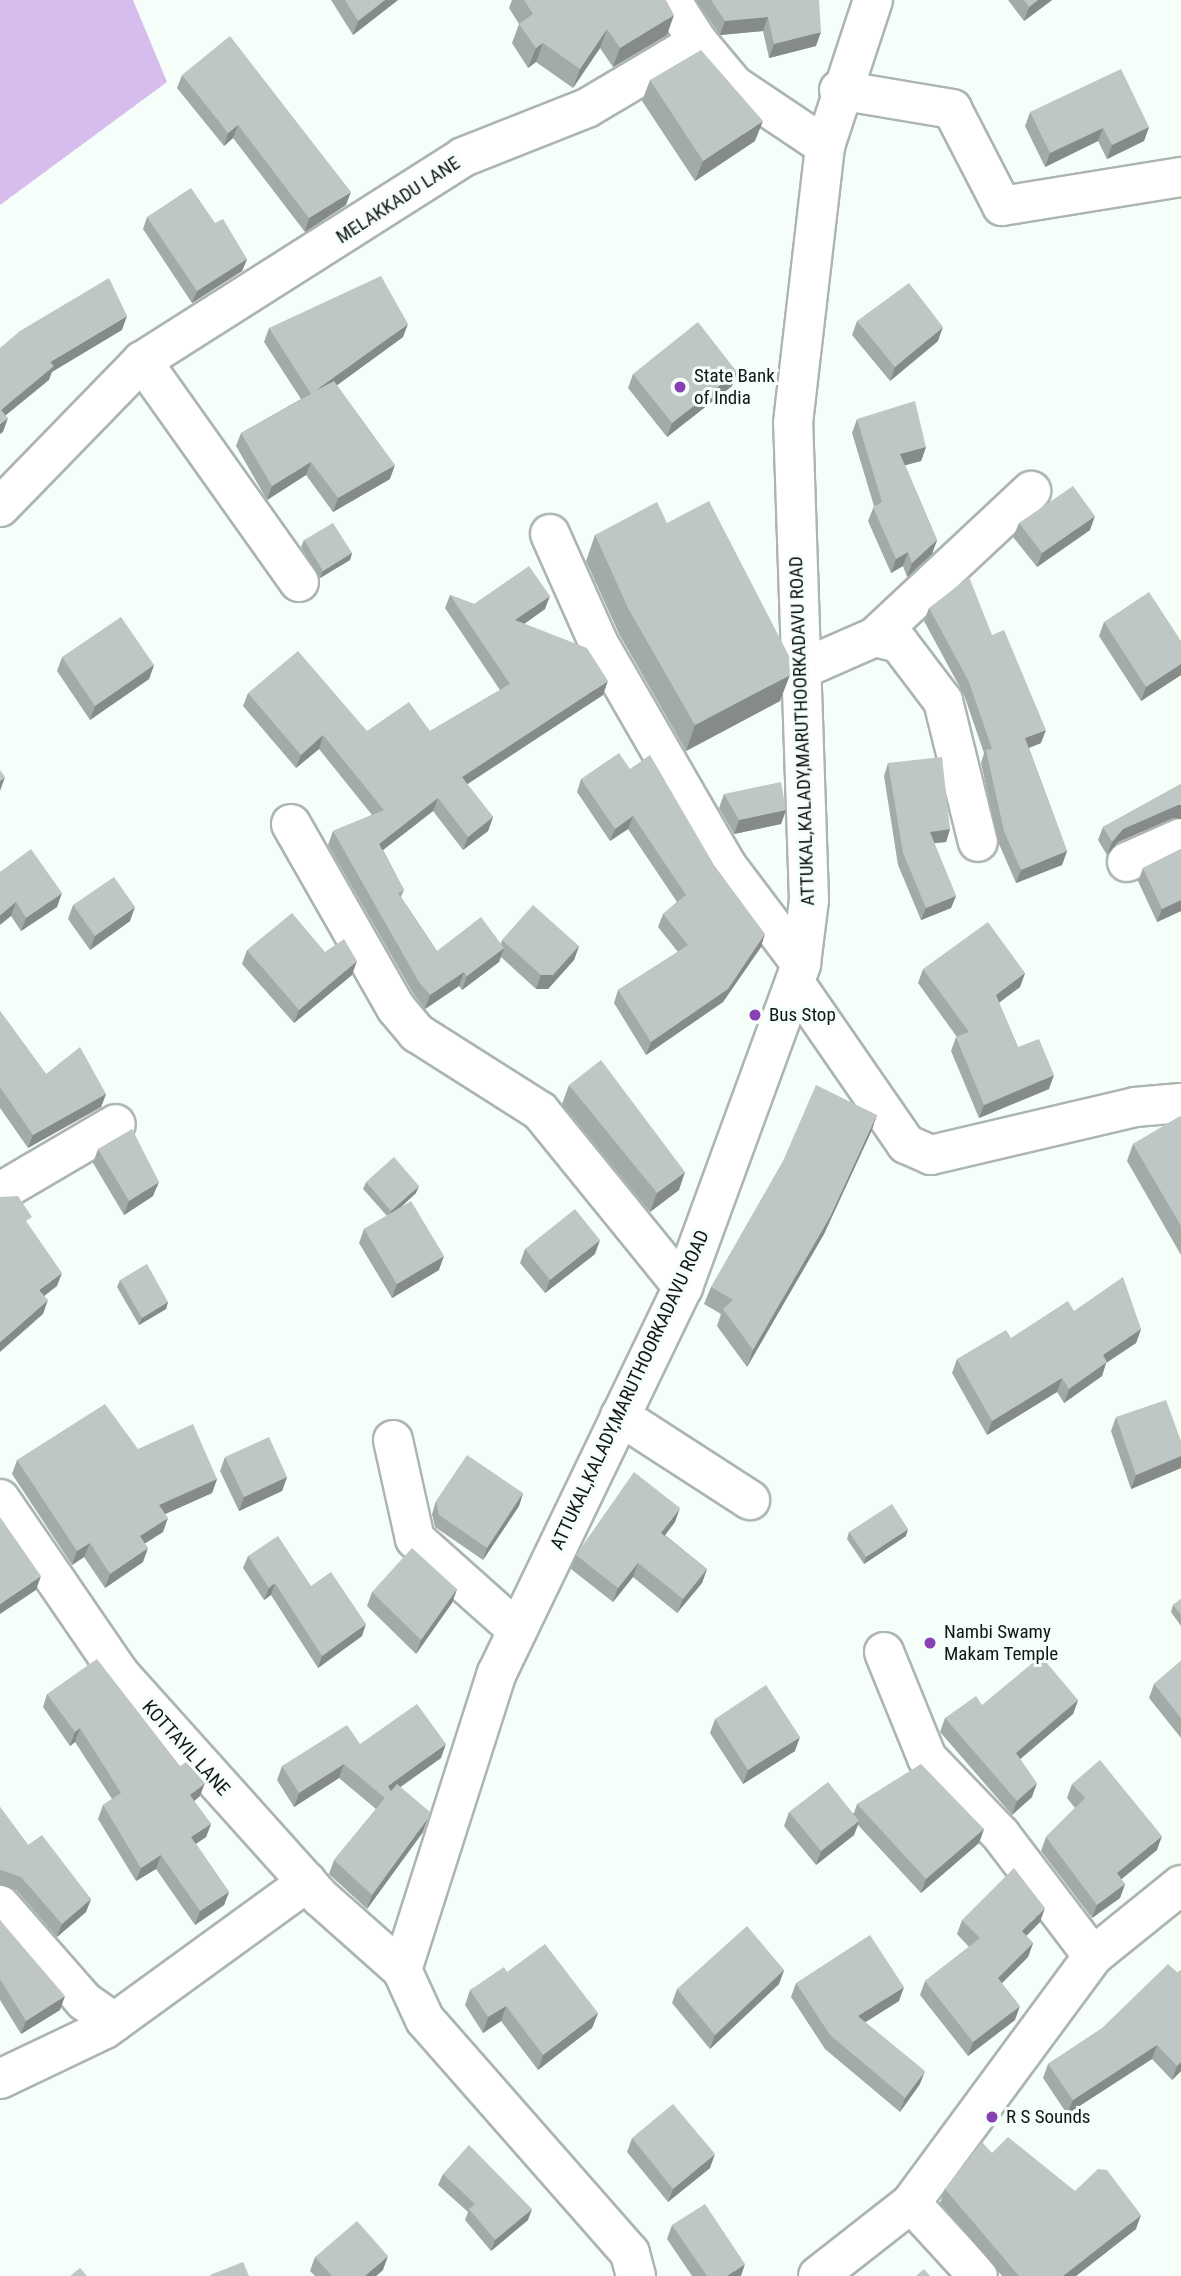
<!DOCTYPE html>
<html>
<head>
<meta charset="utf-8">
<style>
  body { margin:0 }
  #map { position:relative; width:1181px; height:2276px; overflow:hidden; background:#f5fef9; font-family:"Roboto Condensed",sans-serif }
  div>[style] { position:absolute }
  .green>* { inset:0; background:#d7bded }
  .roads { filter:drop-shadow(2px 0 #acb5b0) drop-shadow(-2px 0 #acb5b0) drop-shadow(0 2px #acb5b0) drop-shadow(0 -2px #acb5b0) }
  .minor>* { height:38px; margin:-19px; padding:0 19px; transform-origin:19px; border-radius:19px; background:#fff }
  .tertiary>* { height:38px; margin:-19px; padding:0 19px; transform-origin:19px; border-radius:19px; background:#fff }
  .wall>* { inset:0; background:#a3aba8 }
  .shaded-wall>* { inset:0; background:#858b88 }
  .building>* { inset:0; background:#bec7c3 }
  .dots>* { width:19px; height:19px; translate:-50% -50%; box-sizing:border-box; border:4px solid #f5fef9; border-radius:50% }
  span { translate:-50% -50%; white-space:nowrap; text-align:center; line-height:1.15; -webkit-text-stroke:6px #f5fef9; paint-order:stroke }
  .street-label { font-size:19px; color:#121614 }
  .poi-label { font-size:19px; color:#121614 }
  .left { translate:0 -50%; text-align:left }
</style>
</head>
<body>
<div id="map">
  <div class="green">
    <div style="clip-path:polygon(0 0,133px 0,167px 82px,0 205px)"></div>
  </div>
  <div class="roads">
    <div class="minor">
      <div style="left:671px;top:0;width:50px;rotate:57.3deg"></div>
      <div style="left:839px;top:90px;width:115px;rotate:9.5deg"></div>
      <div style="left:952px;top:109px;width:109px;rotate:62.7deg"></div>
      <div style="left:1002px;top:206px;width:181px;rotate:-9.2deg"></div>
      <div style="left:142px;top:361px;width:271px;rotate:54.6deg"></div>
      <div style="left:0;top:507px;width:204px;rotate:-45.8deg"></div>
      <div style="left:142px;top:361px;width:380px;rotate:-32.4deg"></div>
      <div style="left:463px;top:157px;width:133px;rotate:-21.6deg"></div>
      <div style="left:587px;top:108px;width:129px;rotate:-30.7deg"></div>
      <div style="left:698px;top:42px;width:56px;rotate:50.1deg"></div>
      <div style="left:734px;top:85px;width:110px;rotate:33.8deg"></div>
      <div style="left:550px;top:534px;width:120px;rotate:66deg"></div>
      <div style="left:599px;top:644px;width:258px;rotate:60deg"></div>
      <div style="left:728px;top:867px;width:121px;rotate:53deg"></div>
      <div style="left:875px;top:637px;width:214px;rotate:-43.1deg"></div>
      <div style="left:802px;top:669px;width:80px;rotate:-23.7deg"></div>
      <div style="left:875px;top:637px;width:25px;rotate:14deg"></div>
      <div style="left:899px;top:643px;width:73px;rotate:52.8deg"></div>
      <div style="left:943px;top:701px;width:145px;rotate:76.1deg"></div>
      <div style="left:291px;top:824px;width:212px;rotate:60.3deg"></div>
      <div style="left:396px;top:1008px;width:33px;rotate:50deg"></div>
      <div style="left:417px;top:1033px;width:146px;rotate:32.4deg"></div>
      <div style="left:540px;top:1111px;width:227px;rotate:50.9deg"></div>
      <div style="left:1127px;top:862px;width:59px;rotate:-24deg"></div>
      <div style="left:795px;top:983px;width:196px;rotate:55.4deg"></div>
      <div style="left:906px;top:1144px;width:27px;rotate:24deg"></div>
      <div style="left:931px;top:1155px;width:210px;rotate:-13.2deg"></div>
      <div style="left:1135px;top:1107px;width:46px;rotate:-5deg"></div>
      <div style="left:0;top:1192px;width:134px;rotate:-30.4deg"></div>
      <div style="left:620px;top:1416px;width:155px;rotate:32.9deg"></div>
      <div style="left:393px;top:1440px;width:101px;rotate:77.5deg"></div>
      <div style="left:415px;top:1539px;width:137px;rotate:41.7deg"></div>
      <div style="left:0;top:1499px;width:211px;rotate:55.6deg"></div>
      <div style="left:119px;top:1673px;width:302px;rotate:48.1deg"></div>
      <div style="left:321px;top:1898px;width:108px;rotate:41.6deg"></div>
      <div style="left:884px;top:1652px;width:114px;rotate:67.9deg"></div>
      <div style="left:927px;top:1758px;width:107px;rotate:46.1deg"></div>
      <div style="left:1001px;top:1835px;width:152px;rotate:52.8deg"></div>
      <div style="left:0;top:1905px;width:128px;rotate:48.8deg"></div>
      <div style="left:84px;top:2001px;width:37px;rotate:35deg"></div>
      <div style="left:0;top:2079px;width:116px;rotate:-25.5deg"></div>
      <div style="left:105px;top:2029px;width:250px;rotate:-36deg"></div>
      <div style="left:911px;top:2203px;width:99px;rotate:47.5deg"></div>
      <div style="left:818px;top:2276px;width:118px;rotate:-38.1deg"></div>
      <div style="left:911px;top:2203px;width:307px;rotate:-53.6deg"></div>
      <div style="left:1093px;top:1956px;width:113px;rotate:-38.9deg"></div>
    </div>
    <div class="tertiary">
      <div style="left:636px;top:2276px;width:24px;rotate:-105deg"></div>
      <div style="left:630px;top:2253px;width:310px;rotate:-131.3deg"></div>
      <div style="left:425px;top:2020px;width:55px;rotate:-114.7deg"></div>
      <div style="left:402px;top:1970px;width:312px;rotate:-72.3deg"></div>
      <div style="left:497px;top:1673px;width:428px;rotate:-64.3deg"></div>
      <div style="left:683px;top:1287px;width:344px;rotate:-69.9deg"></div>
      <div style="left:801px;top:964px;width:64px;rotate:-82.9deg"></div>
      <div style="left:809px;top:900px;width:477px;rotate:-91.9deg"></div>
      <div style="left:793px;top:423px;width:279px;rotate:-83.4deg"></div>
      <div style="left:825px;top:146px;width:154px;rotate:-71.8deg"></div>
    </div>
  </div>
  <div class="wall">
    <div style="clip-path:polygon(331px 0,398px 0,353px 35px)"></div>
    <div style="clip-path:polygon(512px 0,666px 0,667px 35px,613px 67px,600px 48px,573px 88px,536px 62px,528px 68px,512px 43px,519px 24px,509px 8px)"></div>
    <div style="clip-path:polygon(696px 0,819px 0,816px 46px,769px 58px,763px 31px,720px 35px)"></div>
    <div style="clip-path:polygon(1008px 0,1052px 0,1024px 21px)"></div>
    <div style="clip-path:polygon(182px 75px,346px 205px,305px 232px,233px 138px,224px 146px,177px 88px)"></div>
    <div style="clip-path:polygon(650px 80px,755px 141px,695px 181px,642px 101px)"></div>
    <div style="clip-path:polygon(1030px 112px,1149px 127px,1144px 141px,1107px 159px,1098px 141px,1045px 167px,1025px 126px)"></div>
    <div style="clip-path:polygon(147px 217px,215px 223px,247px 259px,242px 271px,192px 303px,143px 229px)"></div>
    <div style="clip-path:polygon(857px 321px,938px 341px,890px 381px,852px 335px)"></div>
    <div style="clip-path:polygon(269px 328px,403px 337px,337px 385px,390px 479px,333px 512px,306px 475px,267px 500px,236px 446px,241px 433px,301px 399px,264px 342px)"></div>
    <div style="clip-path:polygon(737px 372px,732px 386px,667px 437px,628px 388px,633px 374px)"></div>
    <div style="clip-path:polygon(857px 419px,926px 447px,921px 461px,905px 465px,937px 540px,932px 554px,907px 577px,903px 566px,891px 573px,868px 521px,874px 506px,852px 433px)"></div>
    <div style="clip-path:polygon(667px 523px,780px 701px,686px 751px,619px 634px,586px 561px,595px 535px)"></div>
    <div style="clip-path:polygon(1019px 523px,1090px 530px,1037px 567px,1013px 537px)"></div>
    <div style="clip-path:polygon(304px 540px,352px 553px,350px 560px,320px 578px,301px 547px)"></div>
    <div style="clip-path:polygon(450px 595px,474px 604px,545px 609px,524px 624px,603px 695px,467px 784px,493px 817px,488px 831px,463px 850px,433px 811px,383px 850px,404px 890px,401px 897px,437px 951px,501px 944px,502px 940px,579px 946px,574px 960px,548px 989px,536px 989px,501px 957px,499px 962px,462px 990px,459px 986px,425px 1009px,414px 995px,328px 845px,333px 831px,372px 815px,319px 749px,296px 768px,243px 706px,248px 693px,367px 731px,430px 731px,500px 690px,445px 608px)"></div>
    <div style="clip-path:polygon(929px 608px,992px 635px,1041px 743px,1029px 748px,1067px 851px,1062px 865px,1016px 883px,999px 844px,981px 763px,984px 753px,964px 695px,924px 621px)"></div>
    <div style="clip-path:polygon(1104px 622px,1181px 641px,1181px 675px,1141px 701px,1099px 636px)"></div>
    <div style="clip-path:polygon(62px 657px,154px 665px,149px 679px,90px 720px,57px 671px)"></div>
    <div style="clip-path:polygon(888px 763px,950px 829px,946px 842px,934px 843px,956px 896px,951px 908px,921px 920px,898px 865px,884px 776px)"></div>
    <div style="clip-path:polygon(630px 769px,761px 947px,723px 1002px,646px 1055px,614px 1003px,618px 990px,678px 952px,658px 927px,663px 914px,677px 902px,628px 829px,610px 841px,577px 792px,581px 779px)"></div>
    <div style="clip-path:polygon(1181px 784px,1181px 819px,1173px 818px,1118px 842px,1107px 855px,1098px 840px,1103px 827px)"></div>
    <div style="clip-path:polygon(724px 794px,786px 810px,781px 824px,734px 834px,719px 808px)"></div>
    <div style="clip-path:polygon(1181px 849px,1181px 911px,1157px 922px,1138px 881px,1143px 868px)"></div>
    <div style="clip-path:polygon(0 872px,57px 907px,21px 931px,11px 916px)"></div>
    <div style="clip-path:polygon(73px 905px,130px 921px,90px 950px,68px 919px)"></div>
    <div style="clip-path:polygon(247px 950px,325px 952px,352px 975px,294px 1023px,242px 964px)"></div>
    <div style="clip-path:polygon(923px 969px,1025px 973px,1020px 987px,999px 1003px,1018px 1047px,1049px 1089px,979px 1118px,951px 1051px,956px 1037px,957px 1037px,918px 983px)"></div>
    <div style="clip-path:polygon(0 1011px,46px 1074px,106px 1094px,101px 1107px,28px 1148px,0 1108px)"></div>
    <div style="clip-path:polygon(569px 1085px,679px 1190px,650px 1212px,562px 1104px)"></div>
    <div style="clip-path:polygon(877px 1115px,871px 1132px,824px 1234px,747px 1367px,717px 1326px,721px 1314px,704px 1304px,711px 1287px)"></div>
    <div style="clip-path:polygon(1181px 1117px,1181px 1255px,1127px 1161px,1133px 1144px)"></div>
    <div style="clip-path:polygon(98px 1149px,153px 1196px,124px 1215px,93px 1163px)"></div>
    <div style="clip-path:polygon(366px 1182px,416px 1193px,400px 1208px,439px 1270px,392px 1298px,359px 1243px,364px 1229px,387px 1216px,363px 1189px)"></div>
    <div style="clip-path:polygon(525px 1249px,595px 1254px,545px 1293px,520px 1263px)"></div>
    <div style="clip-path:polygon(120px 1280px,168px 1302px,166px 1309px,139px 1325px,117px 1287px)"></div>
    <div style="clip-path:polygon(1074px 1311px,1141px 1329px,1136px 1343px,1106px 1363px,1102px 1376px,1064px 1403px,1057px 1392px,987px 1435px,952px 1373px,957px 1359px,1011px 1338px)"></div>
    <div style="clip-path:polygon(1116px 1417px,1181px 1441px,1181px 1468px,1131px 1489px,1111px 1431px)"></div>
    <div style="clip-path:polygon(138px 1449px,217px 1479px,212px 1493px,165px 1514px,163px 1532px,145px 1543px,143px 1562px,105px 1588px,84px 1557px,72px 1565px,12px 1474px,17px 1460px)"></div>
    <div style="clip-path:polygon(225px 1457px,287px 1477px,282px 1491px,239px 1511px,220px 1471px)"></div>
    <div style="clip-path:polygon(523px 1493px,519px 1506px,483px 1560px,435px 1527px,432px 1514px,436px 1501px)"></div>
    <div style="clip-path:polygon(675px 1522px,665px 1535px,707px 1569px,702px 1583px,677px 1613px,633px 1577px,613px 1602px,571px 1569px,576px 1555px)"></div>
    <div style="clip-path:polygon(849px 1532px,906px 1536px,864px 1564px,847px 1539px)"></div>
    <div style="clip-path:polygon(248px 1556px,311px 1586px,362px 1636px,318px 1668px,271px 1595px,264px 1600px,243px 1568px)"></div>
    <div style="clip-path:polygon(457px 1589px,452px 1603px,416px 1654px,367px 1606px,372px 1592px)"></div>
    <div style="clip-path:polygon(1181px 1599px,1181px 1626px,1171px 1612px,1173px 1605px)"></div>
    <div style="clip-path:polygon(1181px 1661px,1181px 1738px,1149px 1698px,1154px 1684px)"></div>
    <div style="clip-path:polygon(47px 1694px,200px 1796px,194px 1801px,211px 1824px,206px 1837px,196px 1844px,229px 1892px,224px 1905px,195px 1925px,156px 1869px,136px 1881px,98px 1819px,103px 1805px,112px 1799px,75px 1742px,70px 1746px,43px 1707px)"></div>
    <div style="clip-path:polygon(1078px 1700px,1073px 1714px,1020px 1759px,1032px 1797px,1012px 1815px,940px 1732px,945px 1718px,982px 1705px)"></div>
    <div style="clip-path:polygon(715px 1719px,795px 1751px,743px 1784px,710px 1733px)"></div>
    <div style="clip-path:polygon(360px 1744px,441px 1758px,400px 1787px,423px 1832px,367px 1909px,329px 1874px,334px 1860px,376px 1809px,339px 1778px,294px 1807px,277px 1780px,282px 1766px)"></div>
    <div style="clip-path:polygon(1072px 1784px,1157px 1850px,1121px 1879px,1125px 1884px,1120px 1898px,1092px 1918px,1041px 1851px,1046px 1837px,1075px 1808px,1067px 1798px)"></div>
    <div style="clip-path:polygon(857px 1804px,984px 1829px,979px 1843px,921px 1893px,858px 1825px,854px 1835px,816px 1865px,784px 1826px,789px 1812px,854px 1813px)"></div>
    <div style="clip-path:polygon(0 1807px,28px 1845px,91px 1899px,86px 1912px,57px 1937px,16px 1890px,0 1885px)"></div>
    <div style="clip-path:polygon(0 1920px,60px 2010px,21px 2034px,0 2000px)"></div>
    <div style="clip-path:polygon(962px 1920px,1040px 1922px,1026px 1936px,1033px 1943px,1028px 1957px,1002px 1983px,1015px 2020px,968px 2056px,920px 1995px,925px 1981px,969px 1947px,957px 1934px)"></div>
    <div style="clip-path:polygon(784px 1970px,779px 1984px,710px 2049px,672px 2003px,677px 1989px)"></div>
    <div style="clip-path:polygon(1181px 1970px,1181px 2071px,1172px 2080px,1152px 2059px,1067px 2114px,1043px 2078px,1048px 2064px,1101px 2029px)"></div>
    <div style="clip-path:polygon(507px 1972px,598px 2013px,592px 2028px,538px 2070px,501px 2021px,483px 2033px,465px 2005px,470px 1990px)"></div>
    <div style="clip-path:polygon(796px 1983px,899px 2001px,865px 2022px,920px 2084px,900px 2112px,825px 2049px,791px 1997px)"></div>
    <div style="clip-path:polygon(632px 2138px,710px 2168px,668px 2202px,627px 2152px)"></div>
    <div style="clip-path:polygon(992px 2153px,1075px 2191px,1136px 2229px,1076px 2276px,1002px 2276px,940px 2203px,945px 2189px)"></div>
    <div style="clip-path:polygon(443px 2174px,528px 2220px,491px 2251px,465px 2220px,468px 2212px,438px 2185px)"></div>
    <div style="clip-path:polygon(672px 2225px,741px 2276px,692px 2276px,667px 2239px)"></div>
    <div style="clip-path:polygon(315px 2257px,383px 2270px,376px 2276px,315px 2276px,310px 2271px)"></div>
  </div>
  <div class="shaded-wall">
    <div style="clip-path:polygon(385px 0,398px 0,353px 35px,358px 21px)"></div>
    <div style="clip-path:polygon(1038px 0,1052px 0,1024px 21px,1029px 7px)"></div>
    <div style="clip-path:polygon(674px 15px,667px 35px,613px 67px,620px 48px)"></div>
    <div style="clip-path:polygon(768px 17px,763px 31px,720px 35px,725px 21px)"></div>
    <div style="clip-path:polygon(607px 29px,600px 48px,573px 88px,580px 69px)"></div>
    <div style="clip-path:polygon(821px 32px,816px 46px,769px 58px,774px 44px)"></div>
    <div style="clip-path:polygon(543px 43px,536px 62px,528px 68px,536px 48px)"></div>
    <div style="clip-path:polygon(763px 121px,755px 141px,695px 181px,703px 161px)"></div>
    <div style="clip-path:polygon(238px 125px,233px 138px,224px 146px,228px 133px)"></div>
    <div style="clip-path:polygon(1149px 127px,1144px 141px,1107px 159px,1112px 145px)"></div>
    <div style="clip-path:polygon(1103px 128px,1098px 141px,1045px 167px,1050px 153px)"></div>
    <div style="clip-path:polygon(351px 192px,346px 205px,305px 232px,309px 218px)"></div>
    <div style="clip-path:polygon(247px 259px,242px 271px,192px 303px,197px 291px)"></div>
    <div style="clip-path:polygon(127px 316px,122px 330px,52px 372px,49px 380px,0 420px,1px 410px,50px 362px)"></div>
    <div style="clip-path:polygon(408px 324px,403px 337px,310px 405px,315px 391px)"></div>
    <div style="clip-path:polygon(943px 327px,938px 341px,890px 381px,895px 367px)"></div>
    <div style="clip-path:polygon(737px 372px,732px 386px,667px 437px,672px 423px)"></div>
    <div style="clip-path:polygon(8px 418px,3px 432px,0 434px,0 424px)"></div>
    <div style="clip-path:polygon(926px 447px,921px 461px,895px 468px,900px 454px)"></div>
    <div style="clip-path:polygon(311px 462px,306px 475px,267px 500px,272px 486px)"></div>
    <div style="clip-path:polygon(395px 465px,390px 479px,333px 512px,338px 498px)"></div>
    <div style="clip-path:polygon(1095px 516px,1090px 530px,1037px 567px,1042px 553px)"></div>
    <div style="clip-path:polygon(937px 540px,932px 554px,907px 577px,912px 563px)"></div>
    <div style="clip-path:polygon(908px 552px,903px 566px,891px 573px,896px 559px)"></div>
    <div style="clip-path:polygon(352px 553px,350px 560px,320px 578px,323px 571px)"></div>
    <div style="clip-path:polygon(550px 596px,545px 609px,510px 634px,515px 620px)"></div>
    <div style="clip-path:polygon(1181px 664px,1181px 675px,1141px 701px,1146px 687px)"></div>
    <div style="clip-path:polygon(154px 665px,149px 679px,90px 720px,95px 706px)"></div>
    <div style="clip-path:polygon(790px 675px,780px 701px,686px 751px,695px 725px)"></div>
    <div style="clip-path:polygon(608px 681px,603px 695px,457px 791px,462px 777px)"></div>
    <div style="clip-path:polygon(1046px 730px,1041px 743px,1021px 751px,1025px 738px)"></div>
    <div style="clip-path:polygon(323px 735px,319px 749px,296px 768px,301px 755px)"></div>
    <div style="clip-path:polygon(5px 777px,0 791px,0 781px)"></div>
    <div style="clip-path:polygon(438px 798px,433px 811px,374px 857px,379px 844px)"></div>
    <div style="clip-path:polygon(1178px 805px,1181px 805px,1181px 819px,1173px 818px,1118px 842px,1107px 855px,1112px 842px,1123px 829px)"></div>
    <div style="clip-path:polygon(786px 810px,781px 824px,734px 834px,739px 820px)"></div>
    <div style="clip-path:polygon(633px 816px,628px 829px,610px 841px,615px 829px)"></div>
    <div style="clip-path:polygon(493px 817px,488px 831px,463px 850px,468px 837px)"></div>
    <div style="clip-path:polygon(950px 829px,946px 842px,925px 844px,930px 832px)"></div>
    <div style="clip-path:polygon(1067px 851px,1062px 865px,1016px 883px,1021px 870px)"></div>
    <div style="clip-path:polygon(62px 893px,57px 907px,21px 931px,26px 918px)"></div>
    <div style="clip-path:polygon(956px 896px,951px 908px,921px 920px,926px 908px)"></div>
    <div style="clip-path:polygon(1181px 900px,1181px 911px,1157px 922px,1162px 909px)"></div>
    <div style="clip-path:polygon(16px 902px,11px 916px,0 925px,0 915px)"></div>
    <div style="clip-path:polygon(135px 907px,130px 921px,90px 950px,95px 936px)"></div>
    <div style="clip-path:polygon(765px 934px,761px 947px,723px 1002px,646px 1055px,651px 1042px)"></div>
    <div style="clip-path:polygon(579px 946px,574px 960px,548px 989px,536px 989px,541px 975px)"></div>
    <div style="clip-path:polygon(504px 948px,499px 962px,462px 990px,467px 976px)"></div>
    <div style="clip-path:polygon(357px 961px,352px 975px,294px 1023px,299px 1010px)"></div>
    <div style="clip-path:polygon(464px 972px,459px 986px,425px 1009px,430px 995px)"></div>
    <div style="clip-path:polygon(1025px 973px,1020px 987px,990px 1009px,996px 995px)"></div>
    <div style="clip-path:polygon(1054px 1075px,1049px 1089px,979px 1118px,984px 1105px)"></div>
    <div style="clip-path:polygon(106px 1094px,101px 1107px,28px 1148px,33px 1135px)"></div>
    <div style="clip-path:polygon(877px 1115px,871px 1132px,824px 1234px,747px 1367px,753px 1350px)"></div>
    <div style="clip-path:polygon(685px 1172px,679px 1190px,650px 1212px,657px 1193px)"></div>
    <div style="clip-path:polygon(159px 1182px,153px 1196px,124px 1215px,129px 1201px)"></div>
    <div style="clip-path:polygon(419px 1186px,416px 1193px,389px 1218px,391px 1211px)"></div>
    <div style="clip-path:polygon(600px 1240px,595px 1254px,545px 1293px,550px 1280px)"></div>
    <div style="clip-path:polygon(444px 1256px,439px 1270px,392px 1298px,397px 1284px)"></div>
    <div style="clip-path:polygon(62px 1273px,57px 1286px,34px 1304px,39px 1290px)"></div>
    <div style="clip-path:polygon(48px 1300px,43px 1314px,0 1352px,0 1342px)"></div>
    <div style="clip-path:polygon(168px 1302px,166px 1309px,139px 1325px,142px 1318px)"></div>
    <div style="clip-path:polygon(1141px 1329px,1136px 1343px,1106px 1363px,1102px 1376px,1064px 1403px,1069px 1389px,1103px 1355px)"></div>
    <div style="clip-path:polygon(1062px 1378px,1057px 1392px,987px 1435px,992px 1421px)"></div>
    <div style="clip-path:polygon(1181px 1456px,1181px 1468px,1131px 1489px,1136px 1475px)"></div>
    <div style="clip-path:polygon(287px 1477px,282px 1491px,239px 1511px,244px 1497px)"></div>
    <div style="clip-path:polygon(217px 1479px,212px 1493px,154px 1519px,159px 1505px)"></div>
    <div style="clip-path:polygon(523px 1493px,519px 1506px,483px 1560px,487px 1548px)"></div>
    <div style="clip-path:polygon(680px 1508px,675px 1522px,656px 1547px,661px 1533px)"></div>
    <div style="clip-path:polygon(168px 1518px,163px 1532px,135px 1550px,140px 1536px)"></div>
    <div style="clip-path:polygon(908px 1529px,906px 1536px,864px 1564px,866px 1557px)"></div>
    <div style="clip-path:polygon(90px 1543px,84px 1557px,72px 1565px,77px 1551px)"></div>
    <div style="clip-path:polygon(148px 1548px,143px 1562px,105px 1588px,110px 1574px)"></div>
    <div style="clip-path:polygon(638px 1563px,633px 1577px,613px 1602px,618px 1588px)"></div>
    <div style="clip-path:polygon(707px 1569px,702px 1583px,677px 1613px,683px 1599px)"></div>
    <div style="clip-path:polygon(41px 1576px,36px 1590px,0 1614px,0 1604px)"></div>
    <div style="clip-path:polygon(275px 1583px,271px 1595px,264px 1600px,269px 1588px)"></div>
    <div style="clip-path:polygon(457px 1589px,452px 1603px,416px 1654px,421px 1640px)"></div>
    <div style="clip-path:polygon(366px 1624px,362px 1636px,318px 1668px,322px 1656px)"></div>
    <div style="clip-path:polygon(1078px 1700px,1073px 1714px,1011px 1767px,1016px 1753px)"></div>
    <div style="clip-path:polygon(80px 1728px,75px 1742px,70px 1746px,75px 1732px)"></div>
    <div style="clip-path:polygon(800px 1737px,795px 1751px,743px 1784px,748px 1770px)"></div>
    <div style="clip-path:polygon(446px 1744px,441px 1758px,385px 1798px,388px 1786px)"></div>
    <div style="clip-path:polygon(344px 1764px,339px 1778px,294px 1807px,299px 1793px)"></div>
    <div style="clip-path:polygon(205px 1783px,200px 1796px,185px 1809px,190px 1795px)"></div>
    <div style="clip-path:polygon(1037px 1783px,1032px 1797px,1012px 1815px,1017px 1801px)"></div>
    <div style="clip-path:polygon(428px 1818px,423px 1832px,367px 1909px,372px 1895px)"></div>
    <div style="clip-path:polygon(859px 1821px,854px 1835px,816px 1865px,821px 1851px)"></div>
    <div style="clip-path:polygon(211px 1824px,206px 1837px,186px 1850px,191px 1837px)"></div>
    <div style="clip-path:polygon(984px 1829px,979px 1843px,921px 1893px,926px 1879px)"></div>
    <div style="clip-path:polygon(1162px 1836px,1157px 1850px,1112px 1887px,1117px 1873px)"></div>
    <div style="clip-path:polygon(161px 1855px,156px 1869px,136px 1881px,141px 1868px)"></div>
    <div style="clip-path:polygon(1125px 1884px,1120px 1898px,1092px 1918px,1097px 1905px)"></div>
    <div style="clip-path:polygon(229px 1892px,224px 1905px,195px 1925px,200px 1911px)"></div>
    <div style="clip-path:polygon(91px 1899px,86px 1912px,57px 1937px,62px 1924px)"></div>
    <div style="clip-path:polygon(1045px 1908px,1040px 1922px,1017px 1945px,1022px 1931px)"></div>
    <div style="clip-path:polygon(1033px 1943px,1028px 1957px,993px 1992px,998px 1978px)"></div>
    <div style="clip-path:polygon(784px 1970px,779px 1984px,710px 2049px,715px 2035px)"></div>
    <div style="clip-path:polygon(904px 1987px,899px 2001px,853px 2030px,858px 2016px)"></div>
    <div style="clip-path:polygon(65px 1996px,60px 2010px,21px 2034px,26px 2021px)"></div>
    <div style="clip-path:polygon(506px 2006px,501px 2021px,483px 2033px,488px 2017px)"></div>
    <div style="clip-path:polygon(1020px 2006px,1015px 2020px,968px 2056px,973px 2042px)"></div>
    <div style="clip-path:polygon(598px 2013px,592px 2028px,538px 2070px,543px 2055px)"></div>
    <div style="clip-path:polygon(1157px 2045px,1152px 2059px,1067px 2114px,1073px 2100px)"></div>
    <div style="clip-path:polygon(1181px 2062px,1181px 2071px,1172px 2080px,1177px 2066px)"></div>
    <div style="clip-path:polygon(925px 2071px,920px 2084px,900px 2112px,905px 2098px)"></div>
    <div style="clip-path:polygon(715px 2154px,710px 2168px,668px 2202px,673px 2189px)"></div>
    <div style="clip-path:polygon(532px 2209px,528px 2220px,491px 2251px,495px 2240px)"></div>
    <div style="clip-path:polygon(1141px 2215px,1136px 2229px,1076px 2276px,1063px 2276px)"></div>
    <div style="clip-path:polygon(388px 2256px,383px 2270px,376px 2276px,365px 2276px)"></div>
    <div style="clip-path:polygon(745px 2264px,741px 2276px,727px 2276px)"></div>
  </div>
  <div class="building">
    <div style="clip-path:polygon(345px 0,385px 0,358px 21px)"></div>
    <div style="clip-path:polygon(524px 0,666px 0,674px 15px,620px 48px,607px 29px,580px 69px,543px 43px,536px 48px,519px 24px,533px 14px)"></div>
    <div style="clip-path:polygon(711px 0,819px 0,821px 32px,774px 44px,768px 17px,725px 21px)"></div>
    <div style="clip-path:polygon(1024px 0,1038px 0,1029px 7px)"></div>
    <div style="clip-path:polygon(230px 36px,351px 192px,309px 218px,238px 125px,228px 133px,182px 75px)"></div>
    <div style="clip-path:polygon(701px 50px,763px 121px,703px 161px,650px 80px)"></div>
    <div style="clip-path:polygon(1121px 69px,1149px 127px,1112px 145px,1103px 128px,1050px 153px,1030px 112px)"></div>
    <div style="clip-path:polygon(191px 188px,215px 223px,223px 219px,247px 259px,197px 291px,147px 217px)"></div>
    <div style="clip-path:polygon(381px 276px,408px 324px,315px 391px,334px 381px,395px 465px,338px 498px,311px 462px,272px 486px,241px 433px,311px 394px,269px 328px)"></div>
    <div style="clip-path:polygon(109px 278px,127px 316px,50px 362px,54px 366px,1px 410px,8px 418px,0 424px,0 348px,20px 331px)"></div>
    <div style="clip-path:polygon(909px 283px,943px 327px,895px 367px,857px 321px)"></div>
    <div style="clip-path:polygon(698px 322px,737px 372px,672px 423px,633px 374px)"></div>
    <div style="clip-path:polygon(915px 401px,926px 447px,900px 454px,937px 540px,912px 563px,908px 552px,896px 559px,873px 507px,882px 502px,857px 419px)"></div>
    <div style="clip-path:polygon(1073px 486px,1095px 516px,1042px 553px,1019px 523px)"></div>
    <div style="clip-path:polygon(709px 501px,789px 656px,790px 675px,695px 725px,628px 608px,595px 535px,657px 502px,667px 523px)"></div>
    <div style="clip-path:polygon(333px 523px,352px 553px,323px 571px,304px 540px)"></div>
    <div style="clip-path:polygon(529px 566px,550px 596px,515px 620px,587px 648px,608px 681px,462px 777px,493px 817px,468px 837px,438px 798px,379px 844px,404px 890px,398px 893px,437px 951px,481px 917px,504px 948px,467px 976px,464px 972px,430px 995px,419px 982px,333px 831px,384px 810px,323px 735px,301px 755px,248px 693px,298px 651px,367px 731px,409px 702px,430px 731px,510px 684px,450px 595px,474px 604px)"></div>
    <div style="clip-path:polygon(969px 577px,992px 635px,1004px 630px,1046px 730px,1025px 738px,1067px 851px,1021px 870px,1004px 831px,986px 750px,992px 749px,969px 682px,929px 608px)"></div>
    <div style="clip-path:polygon(1149px 592px,1181px 641px,1181px 664px,1146px 687px,1104px 622px)"></div>
    <div style="clip-path:polygon(121px 617px,154px 665px,95px 706px,62px 657px)"></div>
    <div style="clip-path:polygon(619px 753px,630px 769px,650px 755px,714px 865px,765px 934px,728px 989px,651px 1042px,618px 990px,688px 945px,663px 914px,686px 895px,633px 816px,615px 829px,581px 779px)"></div>
    <div style="clip-path:polygon(942px 757px,950px 829px,930px 832px,956px 896px,926px 908px,903px 853px,888px 763px)"></div>
    <div style="clip-path:polygon(0 770px,5px 777px,0 781px)"></div>
    <div style="clip-path:polygon(781px 782px,786px 810px,739px 820px,724px 794px)"></div>
    <div style="clip-path:polygon(1181px 784px,1181px 805px,1178px 805px,1123px 829px,1112px 842px,1103px 827px)"></div>
    <div style="clip-path:polygon(31px 849px,62px 893px,26px 918px,16px 902px,0 915px,0 872px)"></div>
    <div style="clip-path:polygon(1181px 849px,1181px 900px,1162px 909px,1143px 868px)"></div>
    <div style="clip-path:polygon(114px 877px,135px 907px,95px 936px,73px 905px)"></div>
    <div style="clip-path:polygon(533px 905px,579px 946px,553px 975px,541px 975px,502px 940px)"></div>
    <div style="clip-path:polygon(292px 913px,325px 952px,344px 939px,357px 961px,299px 1010px,247px 950px)"></div>
    <div style="clip-path:polygon(988px 922px,1025px 973px,996px 995px,1018px 1047px,1039px 1039px,1054px 1075px,984px 1105px,956px 1037px,969px 1032px,923px 969px)"></div>
    <div style="clip-path:polygon(0 1011px,46px 1074px,80px 1047px,106px 1094px,33px 1135px,0 1087px)"></div>
    <div style="clip-path:polygon(601px 1060px,685px 1172px,657px 1193px,569px 1085px)"></div>
    <div style="clip-path:polygon(816px 1085px,877px 1115px,830px 1217px,753px 1350px,723px 1309px,733px 1300px,711px 1287px,783px 1161px)"></div>
    <div style="clip-path:polygon(1180px 1116px,1181px 1117px,1181px 1226px,1133px 1144px)"></div>
    <div style="clip-path:polygon(132px 1129px,159px 1182px,129px 1201px,98px 1149px)"></div>
    <div style="clip-path:polygon(394px 1157px,419px 1186px,391px 1211px,366px 1182px)"></div>
    <div style="clip-path:polygon(18px 1196px,32px 1217px,26px 1221px,62px 1273px,39px 1290px,48px 1300px,0 1342px,0 1197px)"></div>
    <div style="clip-path:polygon(411px 1201px,444px 1256px,397px 1284px,364px 1229px)"></div>
    <div style="clip-path:polygon(575px 1209px,600px 1240px,550px 1280px,525px 1249px)"></div>
    <div style="clip-path:polygon(147px 1264px,168px 1302px,142px 1318px,120px 1280px)"></div>
    <div style="clip-path:polygon(1123px 1277px,1141px 1329px,1103px 1355px,1107px 1362px,1069px 1389px,1062px 1378px,992px 1421px,957px 1359px,1006px 1330px,1011px 1338px,1068px 1301px,1074px 1311px)"></div>
    <div style="clip-path:polygon(1166px 1400px,1181px 1441px,1181px 1456px,1136px 1475px,1116px 1417px)"></div>
    <div style="clip-path:polygon(105px 1404px,138px 1449px,193px 1424px,217px 1479px,159px 1505px,168px 1518px,140px 1536px,148px 1548px,110px 1574px,90px 1543px,77px 1551px,17px 1460px)"></div>
    <div style="clip-path:polygon(269px 1437px,287px 1477px,244px 1497px,225px 1457px)"></div>
    <div style="clip-path:polygon(467px 1455px,523px 1493px,487px 1548px,439px 1515px,436px 1501px)"></div>
    <div style="clip-path:polygon(634px 1472px,680px 1508px,661px 1533px,707px 1569px,683px 1599px,638px 1563px,618px 1588px,576px 1555px)"></div>
    <div style="clip-path:polygon(892px 1504px,908px 1529px,866px 1557px,849px 1532px)"></div>
    <div style="clip-path:polygon(0 1517px,41px 1576px,0 1604px)"></div>
    <div style="clip-path:polygon(278px 1536px,311px 1586px,331px 1572px,366px 1624px,322px 1656px,275px 1583px,269px 1588px,248px 1556px)"></div>
    <div style="clip-path:polygon(412px 1548px,457px 1589px,421px 1640px,372px 1592px)"></div>
    <div style="clip-path:polygon(1181px 1599px,1181px 1615px,1173px 1605px)"></div>
    <div style="clip-path:polygon(1041px 1656px,1078px 1700px,1016px 1753px,1037px 1783px,1017px 1801px,945px 1718px,976px 1696px,982px 1705px)"></div>
    <div style="clip-path:polygon(97px 1659px,180px 1766px,186px 1762px,205px 1783px,190px 1795px,211px 1824px,191px 1837px,229px 1892px,200px 1911px,161px 1855px,141px 1868px,103px 1805px,121px 1793px,80px 1728px,75px 1732px,47px 1694px)"></div>
    <div style="clip-path:polygon(1181px 1661px,1181px 1718px,1154px 1684px)"></div>
    <div style="clip-path:polygon(766px 1685px,800px 1737px,748px 1770px,715px 1719px)"></div>
    <div style="clip-path:polygon(417px 1704px,446px 1744px,388px 1786px,391px 1791px,397px 1784px,430px 1812px,428px 1818px,372px 1895px,334px 1860px,385px 1798px,344px 1764px,299px 1793px,282px 1766px,347px 1725px,360px 1744px)"></div>
    <div style="clip-path:polygon(1100px 1760px,1162px 1836px,1117px 1873px,1125px 1884px,1097px 1905px,1046px 1837px,1085px 1798px,1072px 1784px)"></div>
    <div style="clip-path:polygon(921px 1764px,984px 1829px,926px 1879px,857px 1804px)"></div>
    <div style="clip-path:polygon(828px 1782px,859px 1821px,821px 1851px,789px 1812px)"></div>
    <div style="clip-path:polygon(0 1807px,28px 1845px,42px 1835px,91px 1899px,62px 1924px,21px 1877px,1px 1870px,0 1871px)"></div>
    <div style="clip-path:polygon(1014px 1868px,1045px 1908px,1022px 1931px,1033px 1943px,998px 1978px,1020px 2006px,973px 2042px,925px 1981px,980px 1938px,962px 1920px)"></div>
    <div style="clip-path:polygon(0 1920px,65px 1996px,26px 2021px,0 1979px)"></div>
    <div style="clip-path:polygon(747px 1926px,784px 1970px,715px 2035px,677px 1989px)"></div>
    <div style="clip-path:polygon(870px 1935px,904px 1987px,858px 2016px,925px 2071px,905px 2098px,830px 2035px,796px 1983px)"></div>
    <div style="clip-path:polygon(545px 1944px,598px 2013px,543px 2055px,506px 2006px,488px 2017px,470px 1990px,504px 1967px,507px 1972px)"></div>
    <div style="clip-path:polygon(1168px 1964px,1178px 1973px,1181px 1970px,1181px 2062px,1177px 2066px,1157px 2045px,1073px 2100px,1048px 2064px,1101px 2029px)"></div>
    <div style="clip-path:polygon(673px 2104px,715px 2154px,673px 2189px,632px 2138px)"></div>
    <div style="clip-path:polygon(1008px 2137px,1075px 2191px,1098px 2169px,1107px 2170px,1141px 2215px,1063px 2276px,1019px 2276px,945px 2189px,982px 2142px,992px 2153px)"></div>
    <div style="clip-path:polygon(469px 2145px,532px 2209px,495px 2240px,469px 2209px,475px 2204px,443px 2174px)"></div>
    <div style="clip-path:polygon(705px 2204px,745px 2264px,727px 2276px,707px 2276px,672px 2225px)"></div>
    <div style="clip-path:polygon(357px 2221px,388px 2256px,365px 2276px,332px 2276px,315px 2257px)"></div>
    <div style="clip-path:polygon(243px 2262px,249px 2276px,211px 2276px,210px 2275px)"></div>
    <div style="clip-path:polygon(80px 2268px,87px 2276px,70px 2276px)"></div>
    <div style="clip-path:polygon(924px 2269px,930px 2276px,916px 2276px)"></div>
  </div>
  <div class="dots">
    <div style="left:680px;top:387px;background:#8741b5"></div>
    <div style="left:755px;top:1015px;background:#8741b5"></div>
    <div style="left:930px;top:1643px;background:#8741b5"></div>
    <div style="left:992px;top:2117px;background:#8741b5"></div>
  </div>
  <div class="street-label">
    <span style="left:398px;top:200px;rotate:-33deg">MELAKKADU LANE</span>
    <span style="left:802px;top:731px;rotate:-92deg">ATTUKAL,KALADY,MARUTHOORKADAVU ROAD</span>
    <span style="left:630px;top:1390px;rotate:-65deg">ATTUKAL,KALADY,MARUTHOORKADAVU ROAD</span>
    <span style="left:186px;top:1748px;rotate:48deg">KOTTAYIL LANE</span>
  </div>
  <div class="poi-label">
    <span class="left" style="left:694px;top:387px">State Bank<br>of India</span>
    <span class="left" style="left:769px;top:1015px">Bus Stop</span>
    <span class="left" style="left:944px;top:1643px">Nambi Swamy<br>Makam Temple</span>
    <span class="left" style="left:1006px;top:2117px">R S Sounds</span>
  </div>
</div>
</body>
</html>
